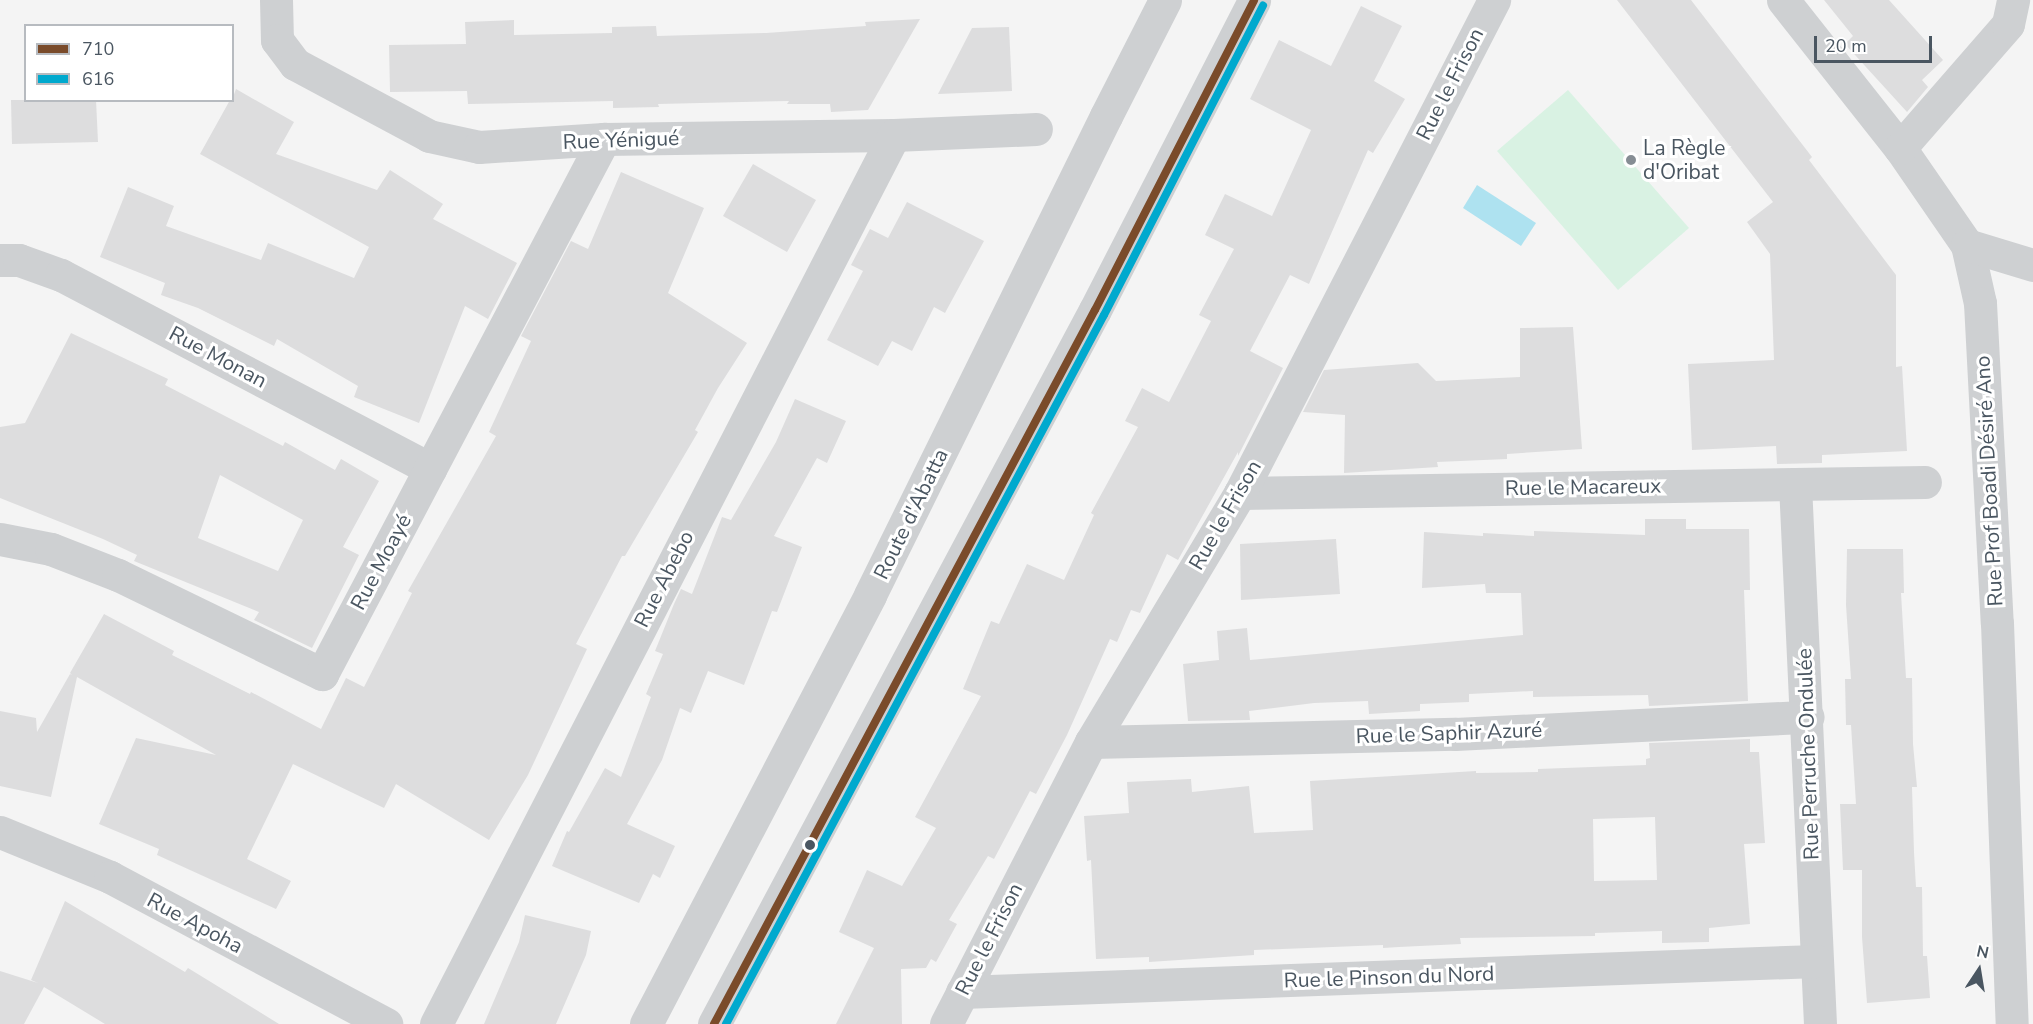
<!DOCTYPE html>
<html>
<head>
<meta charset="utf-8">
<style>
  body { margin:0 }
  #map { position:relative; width:2033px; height:1024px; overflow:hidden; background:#f4f4f4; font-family:"Nunito Sans",sans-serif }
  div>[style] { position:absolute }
  .green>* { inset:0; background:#d9f2e3 }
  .water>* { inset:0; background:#aee2f0 }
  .building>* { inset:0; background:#ddddde }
  .minor>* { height:33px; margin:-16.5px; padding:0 16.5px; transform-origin:16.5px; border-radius:16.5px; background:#ced0d2 }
  .bus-1>* { height:8px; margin:-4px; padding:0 4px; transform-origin:4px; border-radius:4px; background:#7a4b2a }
  .bus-2>* { height:8px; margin:-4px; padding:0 4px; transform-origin:4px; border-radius:4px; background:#00a9ce }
  .dots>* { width:16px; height:16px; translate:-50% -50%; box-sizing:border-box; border:3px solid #fff; border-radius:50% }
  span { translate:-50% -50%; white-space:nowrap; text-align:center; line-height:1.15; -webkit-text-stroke:6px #fff; paint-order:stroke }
  .street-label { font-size:21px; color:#4a5661 }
  .poi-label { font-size:21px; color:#4a5661 }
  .left { translate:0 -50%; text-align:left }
  .legend { position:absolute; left:24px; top:24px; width:210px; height:78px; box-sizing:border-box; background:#fff; border:2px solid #b7bbc0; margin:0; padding:8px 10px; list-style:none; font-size:18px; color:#4a5661 }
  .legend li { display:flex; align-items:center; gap:12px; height:30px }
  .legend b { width:30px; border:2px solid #b7bbc0 }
  .north { position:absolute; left:1949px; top:940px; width:60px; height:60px; -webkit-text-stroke:4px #fff; paint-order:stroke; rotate:12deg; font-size:16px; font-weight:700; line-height:24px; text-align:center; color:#4a5661 }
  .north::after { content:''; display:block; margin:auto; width:21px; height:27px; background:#4a5661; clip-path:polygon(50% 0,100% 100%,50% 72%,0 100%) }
  .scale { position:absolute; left:1814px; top:36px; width:118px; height:27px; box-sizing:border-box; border:3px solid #4a5661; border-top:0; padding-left:8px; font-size:18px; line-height:21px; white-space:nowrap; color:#4a5661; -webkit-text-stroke:4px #fff; paint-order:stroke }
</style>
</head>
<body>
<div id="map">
  <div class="green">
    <div style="clip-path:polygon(1568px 90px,1689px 228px,1618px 290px,1497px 151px)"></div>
  </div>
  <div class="water">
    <div style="clip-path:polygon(1477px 185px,1536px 223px,1521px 246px,1463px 208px)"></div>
  </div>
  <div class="building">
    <div style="clip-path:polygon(1617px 0,1691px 0,1812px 157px,1809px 160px,1896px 275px,1896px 367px,1902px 366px,1907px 451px,1822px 455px,1822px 463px,1777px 464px,1776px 446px,1692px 450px,1688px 364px,1774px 360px,1770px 254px,1747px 222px,1773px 202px)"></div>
    <div style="clip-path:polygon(1824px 0,1889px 0,1943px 60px,1922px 80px,1928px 87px,1907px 112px,1845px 44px,1853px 36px)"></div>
    <div style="clip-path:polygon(1361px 6px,1402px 26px,1374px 81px,1405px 99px,1373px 153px,1368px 150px,1309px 284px,1290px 275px,1250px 351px,1283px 368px,1238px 456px,1238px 452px,1178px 560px,1167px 554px,1140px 613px,1131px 610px,1117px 642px,1110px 639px,1067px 735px,1036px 794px,1030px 791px,994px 859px,988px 856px,949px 920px,957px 924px,936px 962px,931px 959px,926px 968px,901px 969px,902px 1024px,836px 1024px,874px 948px,839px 932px,867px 870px,902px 886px,936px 828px,915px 817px,981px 696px,963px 689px,991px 621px,999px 624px,1027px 564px,1064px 580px,1094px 515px,1091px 513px,1138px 427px,1125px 421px,1142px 388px,1169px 402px,1211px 321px,1199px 315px,1234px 249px,1205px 235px,1225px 194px,1272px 216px,1311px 130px,1250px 99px,1279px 40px,1331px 66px)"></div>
    <div style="clip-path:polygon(920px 19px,868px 110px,831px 112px,830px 104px,787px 104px,789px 101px,658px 104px,659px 107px,613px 108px,613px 101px,468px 104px,467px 91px,390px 92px,389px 45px,466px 44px,465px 22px,514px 20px,514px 35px,612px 33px,612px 27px,656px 26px,657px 36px,766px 33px,866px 26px,865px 22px)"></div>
    <div style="clip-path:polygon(1009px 27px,1012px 91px,938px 94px,972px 28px)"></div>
    <div style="clip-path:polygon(236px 89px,294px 122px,276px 154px,377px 190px,390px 170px,443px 204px,433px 219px,517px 263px,488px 319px,465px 306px,419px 423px,354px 397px,358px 386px,277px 339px,274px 346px,198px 308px,161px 295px,165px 283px,100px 257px,128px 187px,174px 206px,166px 226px,261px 260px,268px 243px,354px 278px,369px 247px,200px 154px,230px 100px,232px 100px)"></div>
    <div style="clip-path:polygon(11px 100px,96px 100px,98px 142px,12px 144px)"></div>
    <div style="clip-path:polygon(753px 164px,816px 200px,787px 252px,723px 216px)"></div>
    <div style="clip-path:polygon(621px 172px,704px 208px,668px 293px,747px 343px,718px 388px,695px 430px,698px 432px,625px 556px,622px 556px,576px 644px,587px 649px,528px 775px,489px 840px,396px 784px,384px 808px,293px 764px,247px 859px,291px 881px,276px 909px,157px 855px,159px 849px,99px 824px,136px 738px,216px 755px,77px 677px,51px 797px,0 786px,0 711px,36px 718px,37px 732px,70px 674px,72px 675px,70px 673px,104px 614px,174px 651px,172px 655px,250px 694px,251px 692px,321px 729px,346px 678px,364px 687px,412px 593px,408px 591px,496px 436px,489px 432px,531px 341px,521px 336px,571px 241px,588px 249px)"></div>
    <div style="clip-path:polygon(907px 202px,984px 241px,945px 313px,934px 307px,912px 351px,892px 341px,878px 366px,827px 340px,863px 271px,851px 265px,870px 229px,888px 238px)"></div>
    <div style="clip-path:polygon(1573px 327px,1582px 449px,1507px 454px,1507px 459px,1437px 462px,1438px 467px,1344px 473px,1345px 415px,1303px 412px,1324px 370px,1418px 363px,1436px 381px,1520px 377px,1520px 328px)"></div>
    <div style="clip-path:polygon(evenodd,71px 333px,168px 379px,165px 385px,283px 446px,285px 442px,335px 470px,341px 459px,379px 481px,343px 547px,359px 555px,312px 648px,254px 620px,259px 612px,134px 561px,137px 555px,103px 539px,0 498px,0 427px,25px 423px,71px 333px,220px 475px,303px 520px,278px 571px,198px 538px,220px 475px)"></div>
    <div style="clip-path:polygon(795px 399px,846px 421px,827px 463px,817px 458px,774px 536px,802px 547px,777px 612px,772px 611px,744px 685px,708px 671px,691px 713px,680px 708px,662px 760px,627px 824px,675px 846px,660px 878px,653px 874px,639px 903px,552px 866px,567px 831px,569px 832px,605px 768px,621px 777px,651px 697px,646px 694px,663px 654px,655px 651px,674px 604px,681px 589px,692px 594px,722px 517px,731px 520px,776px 442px)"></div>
    <div style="clip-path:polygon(1645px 519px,1686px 519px,1686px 529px,1749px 529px,1750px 590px,1744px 590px,1748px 701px,1649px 706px,1648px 695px,1533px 697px,1533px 691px,1469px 694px,1469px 702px,1420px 704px,1420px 711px,1369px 714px,1368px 701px,1314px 703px,1249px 711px,1250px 720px,1188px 721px,1183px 664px,1219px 660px,1217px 631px,1247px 628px,1250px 660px,1523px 635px,1521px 593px,1486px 593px,1485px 584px,1422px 588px,1424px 532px,1483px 536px,1483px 533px,1534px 536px,1534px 531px,1645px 535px)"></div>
    <div style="clip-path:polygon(1336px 539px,1340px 594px,1241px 600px,1240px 544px)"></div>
    <div style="clip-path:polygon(1847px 549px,1903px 549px,1904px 593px,1901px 593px,1906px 678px,1912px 678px,1913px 744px,1917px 787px,1912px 787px,1914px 852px,1916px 887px,1922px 887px,1923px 956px,1927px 956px,1930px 998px,1867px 1003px,1862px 937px,1862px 870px,1843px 870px,1840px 804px,1856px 804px,1851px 725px,1846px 725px,1845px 679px,1851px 679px,1846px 605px)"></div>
    <div style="clip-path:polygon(evenodd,1750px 739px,1750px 752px,1759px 752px,1765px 843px,1744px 844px,1750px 924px,1709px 928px,1709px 942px,1662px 943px,1662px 931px,1595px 933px,1595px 936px,1460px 938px,1461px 944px,1399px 947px,1383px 948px,1383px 945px,1254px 950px,1254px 955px,1149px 962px,1149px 957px,1096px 959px,1091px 860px,1087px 861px,1084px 816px,1129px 813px,1127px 782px,1191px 779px,1192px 792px,1249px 786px,1254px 833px,1313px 830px,1310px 781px,1476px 771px,1476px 773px,1538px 772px,1538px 769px,1646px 765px,1646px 759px,1650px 758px,1649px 743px,1750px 739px,1655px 817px,1657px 880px,1594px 881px,1593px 819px,1655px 817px)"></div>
    <div style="clip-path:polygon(65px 901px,185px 972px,188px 968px,279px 1024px,105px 1024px,44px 987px,24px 1024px,0 1024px,0 971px,38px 983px,31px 980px)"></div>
    <div style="clip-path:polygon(525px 915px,591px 931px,586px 955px,556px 1024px,484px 1024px,519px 942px)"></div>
  </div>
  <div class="minor">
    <div style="left:276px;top:0;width:40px;rotate:88.6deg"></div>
    <div style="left:277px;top:40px;width:30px;rotate:53deg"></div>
    <div style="left:295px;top:64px;width:152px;rotate:28.2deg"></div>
    <div style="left:429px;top:136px;width:51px;rotate:12.4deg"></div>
    <div style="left:479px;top:147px;width:125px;rotate:-3.7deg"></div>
    <div style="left:604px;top:139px;width:290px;rotate:-0.8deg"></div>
    <div style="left:894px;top:135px;width:142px;rotate:-2.4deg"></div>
    <div style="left:1783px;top:0;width:189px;rotate:51.7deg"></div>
    <div style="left:1900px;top:148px;width:118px;rotate:55.4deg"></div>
    <div style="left:1967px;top:245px;width:59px;rotate:77.4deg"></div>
    <div style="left:1980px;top:303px;width:320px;rotate:87deg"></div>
    <div style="left:1997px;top:623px;width:401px;rotate:87.9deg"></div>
    <div style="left:1900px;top:148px;width:164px;rotate:-48.9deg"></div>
    <div style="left:2008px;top:24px;width:25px;rotate:-78deg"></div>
    <div style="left:1967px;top:245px;width:69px;rotate:16.9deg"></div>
    <div style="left:0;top:260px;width:19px"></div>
    <div style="left:19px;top:260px;width:45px;rotate:19.7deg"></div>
    <div style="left:61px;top:275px;width:417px;rotate:27.7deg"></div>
    <div style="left:1795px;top:484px;width:541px;rotate:87.35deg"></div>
    <div style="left:1240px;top:493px;width:685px;rotate:-0.92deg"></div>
    <div style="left:0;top:539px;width:52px;rotate:11.1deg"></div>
    <div style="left:51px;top:549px;width:72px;rotate:21.2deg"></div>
    <div style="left:118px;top:575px;width:227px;rotate:25.9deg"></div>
    <div style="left:322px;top:674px;width:605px;rotate:-62.21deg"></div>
    <div style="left:1091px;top:742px;width:364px;rotate:-1.3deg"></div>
    <div style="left:1455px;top:734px;width:353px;rotate:-2.8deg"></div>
    <div style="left:0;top:832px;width:119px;rotate:22.2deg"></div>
    <div style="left:110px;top:877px;width:313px;rotate:28deg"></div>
    <div style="left:962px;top:992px;width:855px;rotate:-2.08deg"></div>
    <div style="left:436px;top:1024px;width:1000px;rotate:-62.74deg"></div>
    <div style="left:646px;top:1024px;width:484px;rotate:-62.4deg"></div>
    <div style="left:870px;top:595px;width:534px;rotate:-63.77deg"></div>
    <div style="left:1106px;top:116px;width:130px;rotate:-63deg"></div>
    <div style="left:714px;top:1024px;width:809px;rotate:-61.92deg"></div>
    <div style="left:1095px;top:310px;width:348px;rotate:-62.8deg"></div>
    <div style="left:946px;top:1024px;width:317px;rotate:-62.8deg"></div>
    <div style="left:1091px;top:742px;width:290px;rotate:-59.1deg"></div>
    <div style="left:1240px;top:493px;width:555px;rotate:-62.74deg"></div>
  </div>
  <div class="bus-1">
    <div style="left:714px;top:1024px;width:809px;rotate:-61.92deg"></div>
    <div style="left:1095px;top:310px;width:348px;rotate:-62.8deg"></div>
  </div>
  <div class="bus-2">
    <div style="left:726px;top:1024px;width:803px;rotate:-61.94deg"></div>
    <div style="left:1104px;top:315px;width:348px;rotate:-62.8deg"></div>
  </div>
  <div class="dots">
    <div style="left:1631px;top:160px;background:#868d94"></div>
    <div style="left:810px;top:845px;background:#4a5661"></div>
  </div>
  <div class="street-label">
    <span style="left:1450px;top:84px;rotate:-63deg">Rue le Frison</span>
    <span style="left:621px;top:140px;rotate:-2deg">Rue Yénigué</span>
    <span style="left:218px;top:357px;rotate:28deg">Rue Monan</span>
    <span style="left:1989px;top:481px;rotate:-93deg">Rue Prof Boadi Désiré Ano</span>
    <span style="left:1583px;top:487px;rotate:-1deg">Rue le Macareux</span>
    <span style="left:911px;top:514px;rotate:-64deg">Route d'Abatta</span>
    <span style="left:1225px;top:515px;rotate:-60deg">Rue le Frison</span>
    <span style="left:381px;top:562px;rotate:-62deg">Rue Moayé</span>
    <span style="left:664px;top:579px;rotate:-63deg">Rue Abebo</span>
    <span style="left:1449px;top:733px;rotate:-2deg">Rue le Saphir Azuré</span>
    <span style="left:1808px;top:754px;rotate:-92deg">Rue Perruche Ondulée</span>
    <span style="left:195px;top:923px;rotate:28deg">Rue Apoha</span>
    <span style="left:989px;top:939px;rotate:-63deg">Rue le Frison</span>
    <span style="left:1389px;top:977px;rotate:-2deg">Rue le Pinson du Nord</span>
  </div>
  <div class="poi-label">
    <span class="left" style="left:1643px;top:160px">La Règle<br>d'Oribat</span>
  </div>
  <ul class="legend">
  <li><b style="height:8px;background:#7a4b2a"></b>710</li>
  <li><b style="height:8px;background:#00a9ce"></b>616</li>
  </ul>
  <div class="north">N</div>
  <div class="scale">20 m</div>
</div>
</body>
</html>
